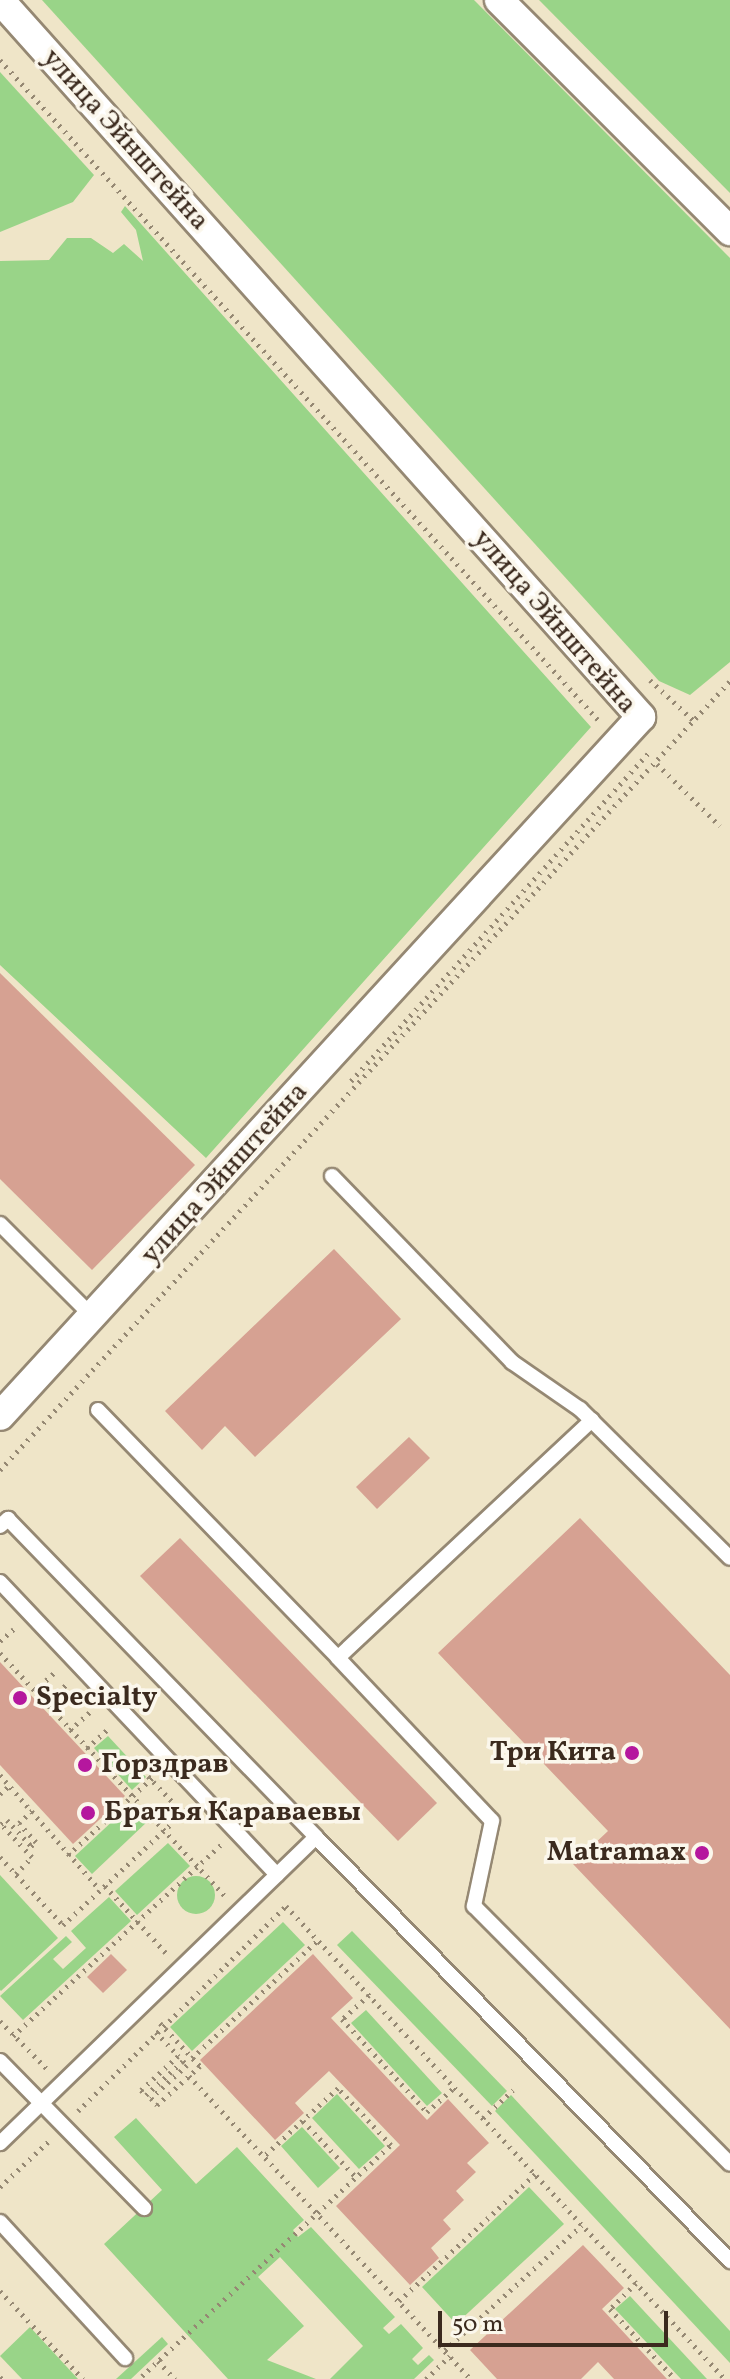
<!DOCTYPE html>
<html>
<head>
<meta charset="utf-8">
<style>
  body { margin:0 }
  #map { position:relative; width:730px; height:2379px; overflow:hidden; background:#efe5c8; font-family:Vollkorn,serif }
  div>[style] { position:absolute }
  .green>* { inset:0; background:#99d488 }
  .round { border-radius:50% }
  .building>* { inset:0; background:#d6a192 }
  .path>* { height:5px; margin-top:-2.5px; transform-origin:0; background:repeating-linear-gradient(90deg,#958873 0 2px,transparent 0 8px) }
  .roads { filter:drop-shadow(2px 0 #958873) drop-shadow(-2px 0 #958873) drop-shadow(0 2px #958873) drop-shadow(0 -2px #958873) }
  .lane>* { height:14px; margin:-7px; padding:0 7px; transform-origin:7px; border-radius:7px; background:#fff }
  .street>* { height:28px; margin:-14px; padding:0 14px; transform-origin:14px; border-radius:14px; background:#fff }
  .dots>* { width:22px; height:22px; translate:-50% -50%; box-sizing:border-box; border:4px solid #fbf7ec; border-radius:50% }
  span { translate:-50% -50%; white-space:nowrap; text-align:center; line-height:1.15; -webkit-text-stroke:7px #fbf7ec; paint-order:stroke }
  .street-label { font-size:28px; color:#3b2a1e }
  .poi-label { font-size:28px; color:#3b2a1e; font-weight:700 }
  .left { translate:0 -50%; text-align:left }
  .right { translate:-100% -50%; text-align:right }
  .scale { position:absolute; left:438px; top:2311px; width:230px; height:36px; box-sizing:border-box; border:4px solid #3b2a1e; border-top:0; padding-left:10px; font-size:24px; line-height:28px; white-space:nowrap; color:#3b2a1e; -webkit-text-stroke:6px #fbf7ec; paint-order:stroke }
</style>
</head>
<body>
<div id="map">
  <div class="green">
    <div style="clip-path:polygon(42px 0,474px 0,730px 258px,730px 662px,690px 695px,659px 681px)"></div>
    <div style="clip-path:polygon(539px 0,730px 0,730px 193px)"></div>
    <div style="clip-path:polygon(0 72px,94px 175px,73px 202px,0 232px)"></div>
    <div style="clip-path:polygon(125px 206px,591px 727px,206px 1158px,0 965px,0 261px,49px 260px,67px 238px,91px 238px,113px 253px,124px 244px,143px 261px,136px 230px,121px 212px)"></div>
    <div style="clip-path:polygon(108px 1736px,146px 1777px,132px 1790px,94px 1748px)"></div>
    <div style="clip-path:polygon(131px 1804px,148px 1821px,92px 1874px,75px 1856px)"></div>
    <div style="clip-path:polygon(168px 1843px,190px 1866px,137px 1915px,115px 1891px)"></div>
    <div style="clip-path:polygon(0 1875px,58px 1938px,1px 1991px,0 1990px)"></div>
    <div class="round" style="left:177px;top:1876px;width:38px;height:38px"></div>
    <div style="clip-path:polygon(109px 1897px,131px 1921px,23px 2020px,0 1996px,66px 1936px,72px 1942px,53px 1959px,63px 1969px,86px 1948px,71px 1931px)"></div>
    <div style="clip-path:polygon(283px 1922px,305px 1945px,192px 2051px,170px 2027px)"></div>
    <div style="clip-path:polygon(352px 1931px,507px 2091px,492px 2106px,337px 1945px)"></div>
    <div style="clip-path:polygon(366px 2010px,442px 2093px,427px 2106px,351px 2023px)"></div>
    <div style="clip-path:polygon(337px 2094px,385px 2146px,359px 2169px,312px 2118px)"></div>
    <div style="clip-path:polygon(511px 2095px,730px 2331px,730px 2363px,495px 2111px)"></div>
    <div style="clip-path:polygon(136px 2118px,196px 2184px,237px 2147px,304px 2220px,293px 2230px,298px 2237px,311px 2227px,395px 2317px,383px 2328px,389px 2334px,401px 2324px,423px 2348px,412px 2359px,418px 2365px,429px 2355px,434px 2360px,414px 2379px,330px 2379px,363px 2346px,280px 2257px,258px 2277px,304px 2326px,267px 2360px,316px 2379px,228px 2379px,104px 2244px,162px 2190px,114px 2137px)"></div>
    <div style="clip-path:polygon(302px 2127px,340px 2168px,318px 2188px,281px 2146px)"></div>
    <div style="clip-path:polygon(529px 2187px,564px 2224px,456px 2324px,422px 2287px)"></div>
    <div style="clip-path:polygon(630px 2296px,707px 2379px,681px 2379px,615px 2309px)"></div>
    <div style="clip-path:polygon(30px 2327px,78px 2379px,22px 2379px,0 2356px)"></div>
    <div style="clip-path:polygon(162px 2337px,168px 2344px,131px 2379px,116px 2379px)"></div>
  </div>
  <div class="building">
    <div style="clip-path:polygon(0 973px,195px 1165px,92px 1270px,0 1179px)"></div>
    <div style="clip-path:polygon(334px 1249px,401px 1319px,255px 1457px,225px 1426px,202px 1450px,165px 1411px)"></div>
    <div style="clip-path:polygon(409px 1437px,430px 1458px,377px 1509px,356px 1487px)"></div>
    <div style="clip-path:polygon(580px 1518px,730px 1675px,730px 2029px,573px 1864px,608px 1831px,438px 1653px)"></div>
    <div style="clip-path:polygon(180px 1538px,437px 1803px,398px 1841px,140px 1576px)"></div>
    <div style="clip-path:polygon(0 1662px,125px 1796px,73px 1844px,0 1765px)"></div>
    <div style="clip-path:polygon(111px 1954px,127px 1970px,103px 1993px,87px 1977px)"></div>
    <div style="clip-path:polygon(313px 1954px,353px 1998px,331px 2018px,427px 2120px,448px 2099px,489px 2143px,467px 2163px,476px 2172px,456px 2191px,464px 2200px,443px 2220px,451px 2229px,431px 2248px,439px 2258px,410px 2285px,336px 2206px,400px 2145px,329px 2071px,295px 2103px,304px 2113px,275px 2140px,200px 2060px)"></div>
    <div style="clip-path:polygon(583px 2245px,624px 2288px,602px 2309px,667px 2379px,614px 2379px,598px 2362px,581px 2379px,497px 2379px,470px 2350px)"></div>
  </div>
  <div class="path">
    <div style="left:0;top:60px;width:895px;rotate:47.81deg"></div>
    <div style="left:650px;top:680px;width:59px;rotate:42.9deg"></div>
    <div style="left:657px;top:764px;width:88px;rotate:44.5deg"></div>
    <div style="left:351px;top:1081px;width:447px;rotate:-47.8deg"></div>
    <div style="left:0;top:1470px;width:1075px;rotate:-47.22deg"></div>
    <div style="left:0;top:1641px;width:18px;rotate:-41deg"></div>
    <div style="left:0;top:1653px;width:331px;rotate:47.2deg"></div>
    <div style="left:34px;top:1691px;width:27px;rotate:-42deg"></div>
    <div style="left:46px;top:1703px;width:27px;rotate:-42deg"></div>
    <div style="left:70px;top:1730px;width:27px;rotate:-42deg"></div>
    <div style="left:87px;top:1748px;width:27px;rotate:-42deg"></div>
    <div style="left:0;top:1775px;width:152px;rotate:49deg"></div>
    <div style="left:148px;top:1776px;width:51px;rotate:46.6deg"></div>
    <div style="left:0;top:1794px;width:13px;rotate:-42deg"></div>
    <div style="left:68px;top:1855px;width:115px;rotate:-42.5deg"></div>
    <div style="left:0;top:1857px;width:93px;rotate:47.2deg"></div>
    <div style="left:63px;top:1925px;width:170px;rotate:-43.1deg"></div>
    <div style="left:16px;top:1874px;width:23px;rotate:-47deg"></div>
    <div style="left:32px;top:1857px;width:45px;rotate:-133.2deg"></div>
    <div style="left:1px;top:1824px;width:7px;rotate:-34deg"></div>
    <div style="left:7px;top:1820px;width:35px;rotate:47deg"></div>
    <div style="left:31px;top:1846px;width:6px;rotate:-39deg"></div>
    <div style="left:36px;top:1842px;width:25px;rotate:-132deg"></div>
    <div style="left:19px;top:1823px;width:19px;rotate:-43deg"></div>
    <div style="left:105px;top:1886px;width:91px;rotate:47.7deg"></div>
    <div style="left:369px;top:1995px;width:36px;rotate:138deg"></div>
    <div style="left:342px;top:2019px;width:126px;rotate:47.6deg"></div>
    <div style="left:427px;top:2112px;width:38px;rotate:-42deg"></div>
    <div style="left:0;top:2021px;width:67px;rotate:45.6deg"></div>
    <div style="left:160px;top:2023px;width:59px;rotate:47.1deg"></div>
    <div style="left:200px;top:2066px;width:15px;rotate:138deg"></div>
    <div style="left:189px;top:2076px;width:414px;rotate:47.1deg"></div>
    <div style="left:156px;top:2032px;width:33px;rotate:47deg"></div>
    <div style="left:178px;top:2056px;width:50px;rotate:137.4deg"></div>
    <div style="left:141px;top:2090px;width:7px;rotate:45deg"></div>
    <div style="left:146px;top:2095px;width:50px;rotate:-42.6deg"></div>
    <div style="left:183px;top:2061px;width:6px;rotate:45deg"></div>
    <div style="left:187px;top:2065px;width:49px;rotate:137.5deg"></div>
    <div style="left:151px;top:2098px;width:9px;rotate:49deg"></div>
    <div style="left:157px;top:2105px;width:43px;rotate:-42.2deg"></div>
    <div style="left:13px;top:2036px;width:284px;rotate:-42.6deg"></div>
    <div style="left:192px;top:2058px;width:173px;rotate:-43.1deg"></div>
    <div style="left:78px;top:2111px;width:292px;rotate:-44.6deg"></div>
    <div style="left:286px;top:1906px;width:645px;rotate:47.14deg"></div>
    <div style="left:483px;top:2118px;width:41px;rotate:-43deg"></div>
    <div style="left:303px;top:2121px;width:77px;rotate:46.6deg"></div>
    <div style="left:0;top:2187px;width:67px;rotate:-43.2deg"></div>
    <div style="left:636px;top:2283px;width:37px;rotate:135deg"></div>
    <div style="left:610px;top:2309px;width:96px;rotate:47.1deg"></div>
    <div style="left:0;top:2291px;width:121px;rotate:46.7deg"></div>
    <div style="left:399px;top:2301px;width:186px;rotate:-43deg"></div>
    <div style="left:445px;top:2350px;width:185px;rotate:-42.4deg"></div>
    <div style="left:158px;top:2361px;width:25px;rotate:47deg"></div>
    <div style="left:142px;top:2376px;width:340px;rotate:-42.9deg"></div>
    <div style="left:391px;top:2145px;width:78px;rotate:-132.9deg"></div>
    <div style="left:338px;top:2088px;width:102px;rotate:137.4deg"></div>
    <div style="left:0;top:2377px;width:3px;rotate:45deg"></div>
    <div style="left:426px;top:2379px;width:33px;rotate:-44deg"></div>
  </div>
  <div class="roads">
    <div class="lane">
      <div style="left:332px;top:1176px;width:259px;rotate:45.9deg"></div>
      <div style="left:512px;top:1362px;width:83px;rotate:34.7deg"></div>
      <div style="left:580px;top:1409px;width:211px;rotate:44.8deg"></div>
      <div style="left:0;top:1224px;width:133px;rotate:45deg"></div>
      <div style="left:98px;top:1410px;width:345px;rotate:45.9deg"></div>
      <div style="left:592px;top:1420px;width:348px;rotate:136.9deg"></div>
      <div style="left:338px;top:1658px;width:224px;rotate:46.6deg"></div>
      <div style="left:492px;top:1821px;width:87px;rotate:102deg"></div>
      <div style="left:474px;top:1906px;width:363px;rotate:45.2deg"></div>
      <div style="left:0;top:1526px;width:11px;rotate:-41deg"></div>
      <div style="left:8px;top:1519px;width:443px;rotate:45.9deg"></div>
      <div style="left:316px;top:1837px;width:440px;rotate:135.9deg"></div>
      <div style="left:0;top:1582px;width:403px;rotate:46.6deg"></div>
      <div style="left:316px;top:1837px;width:593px;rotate:45.68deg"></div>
      <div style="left:0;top:2061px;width:206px;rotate:45.6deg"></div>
      <div style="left:0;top:2222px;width:185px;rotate:47.4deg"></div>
    </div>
    <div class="street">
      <div style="left:0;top:0;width:962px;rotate:48.2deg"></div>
      <div style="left:641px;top:717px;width:948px;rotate:132.52deg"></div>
      <div style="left:499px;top:0;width:327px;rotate:45deg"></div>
    </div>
  </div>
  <div class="dots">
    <div style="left:20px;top:1698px;background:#b5179e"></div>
    <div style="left:632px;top:1753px;background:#b5179e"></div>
    <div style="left:85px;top:1765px;background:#b5179e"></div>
    <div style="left:88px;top:1813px;background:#b5179e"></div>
    <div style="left:702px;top:1853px;background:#b5179e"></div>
  </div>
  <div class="street-label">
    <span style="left:125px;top:140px;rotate:48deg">улица Эйнштейна</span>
    <span style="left:554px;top:622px;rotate:49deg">улица Эйнштейна</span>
    <span style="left:225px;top:1174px;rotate:-48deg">улица Эйнштейна</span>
  </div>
  <div class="poi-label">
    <span class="left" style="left:36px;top:1698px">Specialty</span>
    <span class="right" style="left:616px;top:1753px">Три Кита</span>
    <span class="left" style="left:101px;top:1765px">Горздрав</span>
    <span class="left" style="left:104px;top:1813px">Братья Караваевы</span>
    <span class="right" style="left:686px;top:1853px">Matramax</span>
  </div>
  <div class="scale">50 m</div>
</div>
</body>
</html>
